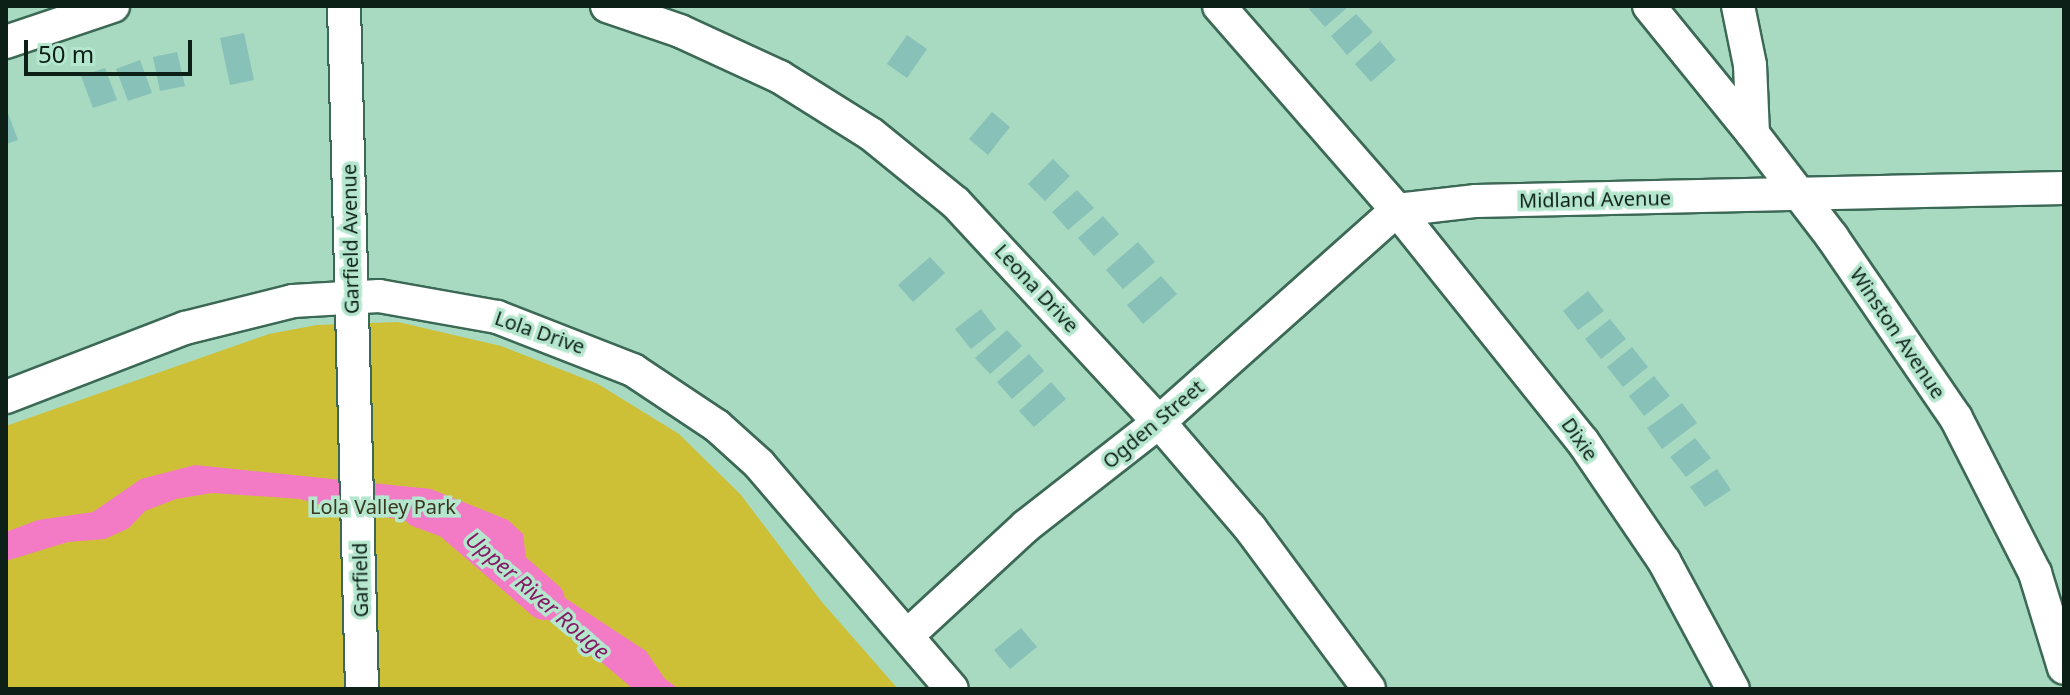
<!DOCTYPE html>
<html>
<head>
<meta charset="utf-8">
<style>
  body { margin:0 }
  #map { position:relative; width:2070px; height:695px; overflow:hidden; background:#a8d9c1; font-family:"Noto Sans",sans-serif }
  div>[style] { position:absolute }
  .green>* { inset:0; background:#cdc036 }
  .water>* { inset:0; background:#f37bc6 }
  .river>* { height:40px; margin:-20px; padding:0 20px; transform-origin:20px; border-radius:20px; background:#f37bc6 }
  .building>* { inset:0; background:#88c1b8 }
  .roads { filter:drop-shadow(2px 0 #3c6955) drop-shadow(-2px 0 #3c6955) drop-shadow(0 2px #3c6955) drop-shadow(0 -2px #3c6955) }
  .minor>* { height:32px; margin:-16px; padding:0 16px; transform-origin:16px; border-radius:16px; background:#fff }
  span { translate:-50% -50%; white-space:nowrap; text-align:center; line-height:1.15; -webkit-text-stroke:7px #b5e6ce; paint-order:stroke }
  .street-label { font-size:20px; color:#0d2017 }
  .park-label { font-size:20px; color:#39371e }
  .water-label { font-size:22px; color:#851a64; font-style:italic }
  .frame { position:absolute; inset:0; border:8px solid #0d2017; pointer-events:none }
  .scale { position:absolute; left:24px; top:40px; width:168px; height:36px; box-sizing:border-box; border:4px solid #0d2017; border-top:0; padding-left:10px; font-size:24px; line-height:28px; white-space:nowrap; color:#0d2017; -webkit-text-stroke:6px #b5e6ce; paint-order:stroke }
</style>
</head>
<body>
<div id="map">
  <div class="green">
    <div style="clip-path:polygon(398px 322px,501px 346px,598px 384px,679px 434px,741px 495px,821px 601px,898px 689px,6px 689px,6px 426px,269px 334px,317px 325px)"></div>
  </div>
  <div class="water">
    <div style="clip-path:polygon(195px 465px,431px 489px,508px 520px,523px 534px,527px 565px,562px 596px,646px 651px,665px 679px,679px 689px,633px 689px,563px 629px,519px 602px,508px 590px,503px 556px,491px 543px,449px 527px,338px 510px,300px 499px,212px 493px,176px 499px,145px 511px,129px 528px,105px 539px,68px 542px,6px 561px,6px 532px,38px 520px,93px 512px,141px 479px)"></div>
  </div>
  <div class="river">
    <div style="left:421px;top:508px;width:32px;rotate:20deg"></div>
    <div style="left:451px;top:519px;width:124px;rotate:40.8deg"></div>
  </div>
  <div class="building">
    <div style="clip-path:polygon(1312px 6px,1349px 6px,1325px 27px,1309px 9px)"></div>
    <div style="clip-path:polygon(1356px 14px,1373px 32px,1347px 55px,1331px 36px)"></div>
    <div style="clip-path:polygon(244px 33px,254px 80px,230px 85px,220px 38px)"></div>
    <div style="clip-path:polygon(907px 35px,927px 49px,907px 78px,887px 64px)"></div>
    <div style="clip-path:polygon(1380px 41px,1396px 60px,1371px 82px,1355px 64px)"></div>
    <div style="clip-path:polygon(177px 52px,185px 86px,160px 91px,153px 57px)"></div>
    <div style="clip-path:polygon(140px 60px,152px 93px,128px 101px,116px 69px)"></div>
    <div style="clip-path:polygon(105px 68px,117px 100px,93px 108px,81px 76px)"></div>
    <div style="clip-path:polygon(6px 108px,18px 140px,6px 144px)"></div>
    <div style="clip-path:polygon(992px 112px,1010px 127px,988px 155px,969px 139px)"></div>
    <div style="clip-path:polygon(1053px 159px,1070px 176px,1045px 201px,1028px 184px)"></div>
    <div style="clip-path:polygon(1077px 190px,1094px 208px,1068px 230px,1052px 212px)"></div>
    <div style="clip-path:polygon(1103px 216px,1119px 234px,1094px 256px,1078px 238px)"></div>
    <div style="clip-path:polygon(1138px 242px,1155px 262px,1123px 289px,1106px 270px)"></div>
    <div style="clip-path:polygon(930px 257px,945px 273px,913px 302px,898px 285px)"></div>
    <div style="clip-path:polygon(1161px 276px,1177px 294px,1143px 324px,1127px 305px)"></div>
    <div style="clip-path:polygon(1588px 291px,1604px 311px,1578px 330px,1563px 311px)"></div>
    <div style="clip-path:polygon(981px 309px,996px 329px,971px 349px,955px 329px)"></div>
    <div style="clip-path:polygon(1610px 319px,1626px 339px,1601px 359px,1585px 339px)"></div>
    <div style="clip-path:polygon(1007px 330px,1022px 346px,990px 374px,975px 358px)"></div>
    <div style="clip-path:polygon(1632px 347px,1648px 367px,1623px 387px,1607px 367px)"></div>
    <div style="clip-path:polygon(1029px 354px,1044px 371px,1012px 399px,997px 382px)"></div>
    <div style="clip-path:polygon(1654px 376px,1670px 396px,1644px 416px,1629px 396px)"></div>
    <div style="clip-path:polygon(1051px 382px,1066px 399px,1034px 427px,1019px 411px)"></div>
    <div style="clip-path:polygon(1682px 403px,1697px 423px,1662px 449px,1647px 428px)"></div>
    <div style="clip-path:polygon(1695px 438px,1711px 458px,1686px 477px,1670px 457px)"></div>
    <div style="clip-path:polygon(1717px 469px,1731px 490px,1705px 507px,1690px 487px)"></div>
    <div style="clip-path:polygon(1021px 628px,1037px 647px,1010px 669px,994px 650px)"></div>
  </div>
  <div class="roads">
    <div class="minor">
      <div style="left:344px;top:6px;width:683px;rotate:88.49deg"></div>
      <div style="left:607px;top:6px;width:77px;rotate:18.9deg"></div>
      <div style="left:680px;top:31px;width:110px;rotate:24.7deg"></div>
      <div style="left:780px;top:77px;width:107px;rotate:32.1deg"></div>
      <div style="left:871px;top:134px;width:109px;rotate:39.1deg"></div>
      <div style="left:956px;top:203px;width:299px;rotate:47.2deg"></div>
      <div style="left:1159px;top:422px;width:140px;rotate:49.4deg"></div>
      <div style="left:1250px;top:528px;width:200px;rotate:53.5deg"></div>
      <div style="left:1219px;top:6px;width:271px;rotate:48.9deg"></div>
      <div style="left:1397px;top:210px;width:80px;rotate:-6.5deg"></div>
      <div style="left:1476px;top:201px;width:588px;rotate:-1.27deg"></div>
      <div style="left:1649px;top:6px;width:165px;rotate:50.9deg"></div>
      <div style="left:1738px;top:6px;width:60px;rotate:78.5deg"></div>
      <div style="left:1750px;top:65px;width:69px;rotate:87.5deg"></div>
      <div style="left:1753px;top:134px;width:130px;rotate:52.5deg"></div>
      <div style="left:1832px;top:237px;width:219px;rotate:55.6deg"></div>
      <div style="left:1956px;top:418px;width:174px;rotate:63deg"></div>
      <div style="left:2035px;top:573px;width:99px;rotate:73deg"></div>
      <div style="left:6px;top:42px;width:113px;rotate:-18.6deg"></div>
      <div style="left:6px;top:397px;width:192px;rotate:-21.1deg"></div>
      <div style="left:185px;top:328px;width:111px;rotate:-14deg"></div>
      <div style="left:293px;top:301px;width:86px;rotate:-3.3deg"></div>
      <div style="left:379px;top:296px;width:120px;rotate:10.1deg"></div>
      <div style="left:497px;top:317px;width:146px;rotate:21.3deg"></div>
      <div style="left:633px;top:370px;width:101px;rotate:33.7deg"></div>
      <div style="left:717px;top:426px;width:57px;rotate:42.1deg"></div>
      <div style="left:759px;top:464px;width:296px;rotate:49.4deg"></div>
      <div style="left:908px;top:635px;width:161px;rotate:-42.7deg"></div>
      <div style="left:1026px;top:526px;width:169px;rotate:-38deg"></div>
      <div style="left:1159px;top:422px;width:319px;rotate:-41.7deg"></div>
      <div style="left:1397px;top:210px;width:297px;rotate:51.3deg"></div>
      <div style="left:1583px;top:442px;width:144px;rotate:55.8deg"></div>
      <div style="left:1664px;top:561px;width:145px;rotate:61.7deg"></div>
    </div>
  </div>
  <div class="street-label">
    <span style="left:1595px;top:199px;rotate:-1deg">Midland Avenue</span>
    <span style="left:350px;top:239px;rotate:-91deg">Garfield Avenue</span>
    <span style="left:1037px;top:288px;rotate:47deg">Leona Drive</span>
    <span style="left:540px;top:332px;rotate:19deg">Lola Drive</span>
    <span style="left:1898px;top:333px;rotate:56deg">Winston Avenue</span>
    <span style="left:1153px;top:424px;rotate:-40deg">Ogden Street</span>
    <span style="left:1580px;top:439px;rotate:55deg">Dixie</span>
    <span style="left:360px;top:580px;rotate:-91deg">Garfield</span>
  </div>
  <div class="park-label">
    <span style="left:383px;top:506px">Lola Valley Park</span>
  </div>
  <div class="water-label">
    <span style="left:538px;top:595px;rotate:41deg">Upper River Rouge</span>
  </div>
  <div class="frame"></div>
  <div class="scale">50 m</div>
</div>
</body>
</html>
